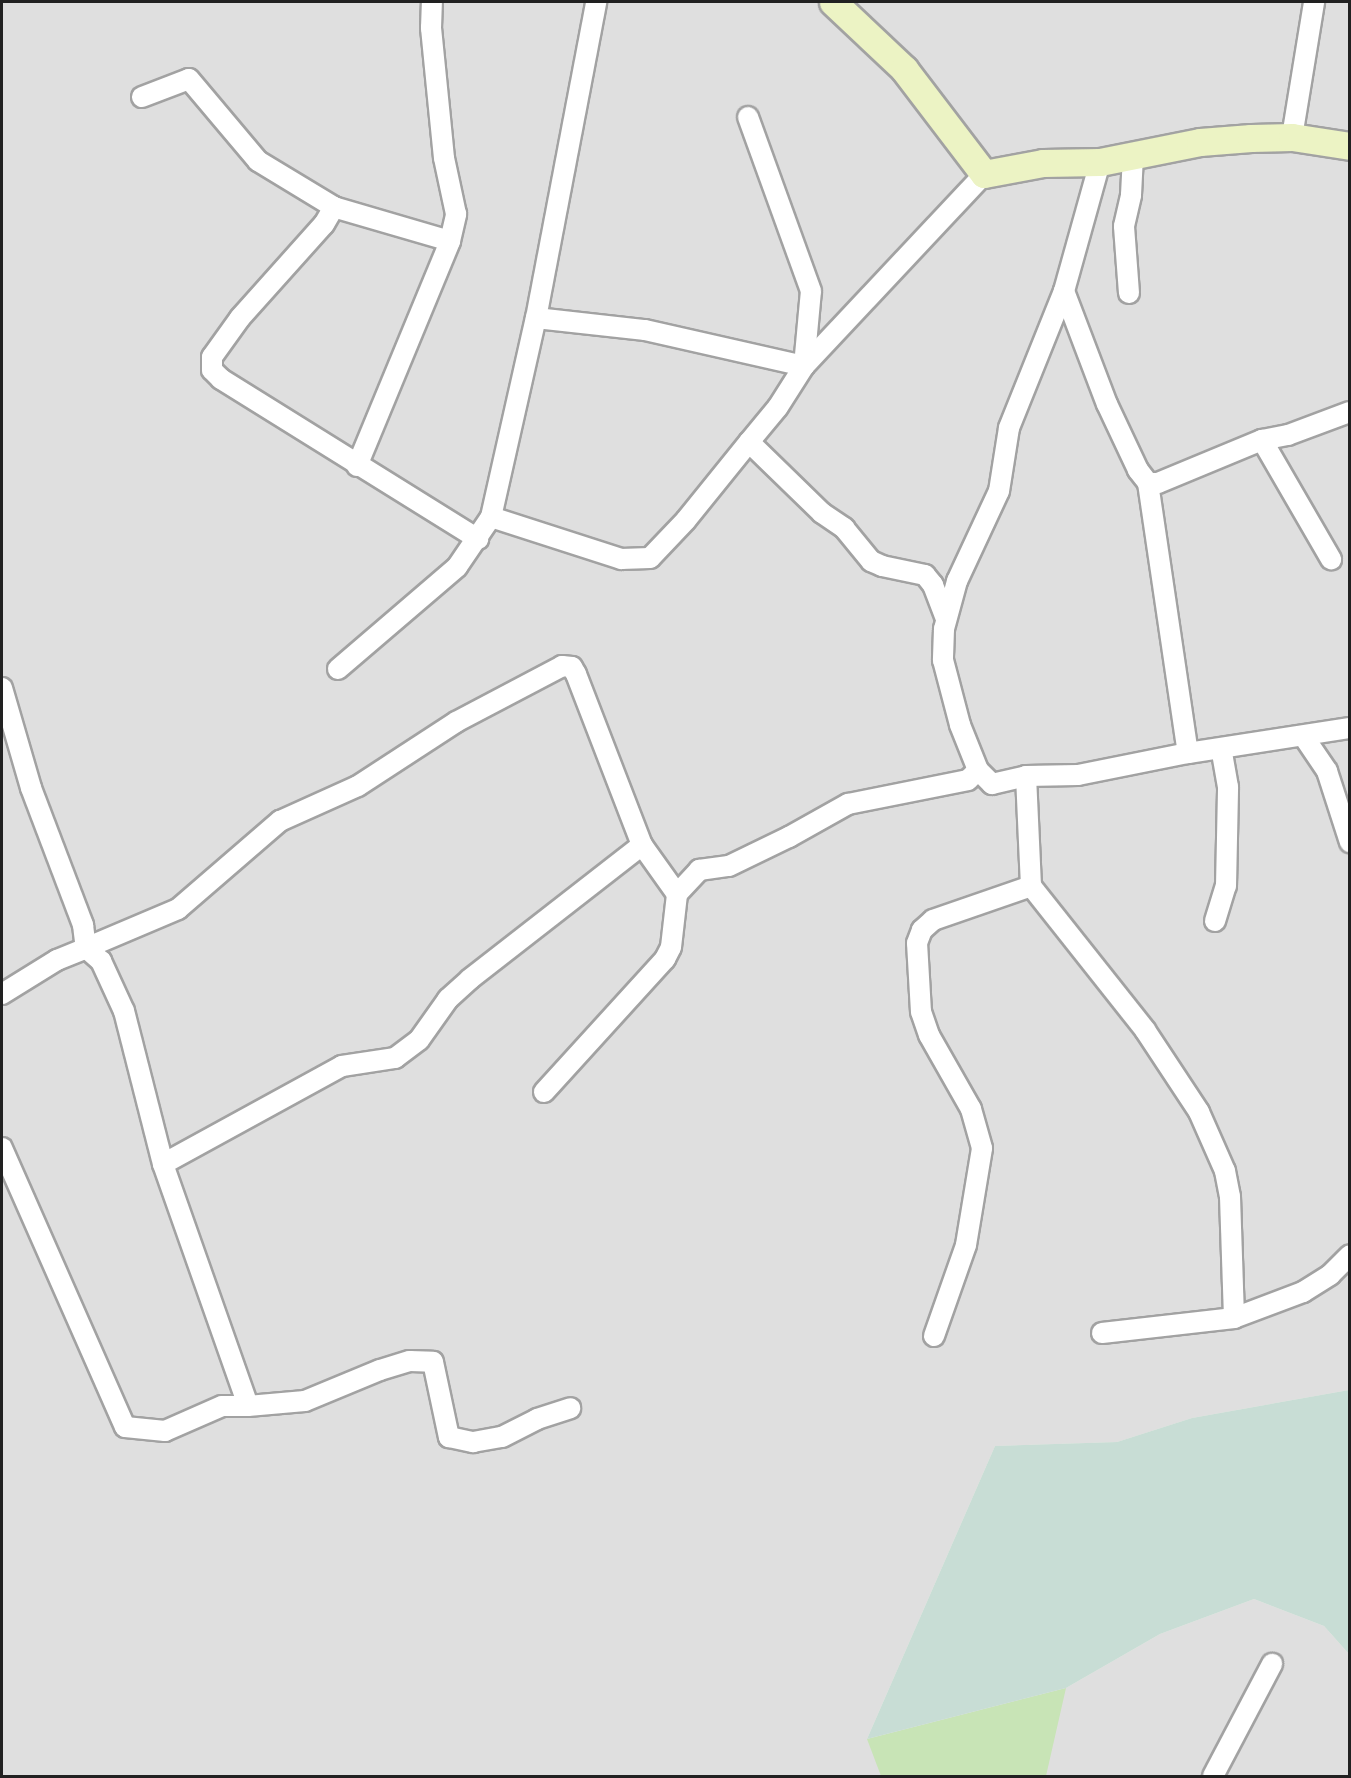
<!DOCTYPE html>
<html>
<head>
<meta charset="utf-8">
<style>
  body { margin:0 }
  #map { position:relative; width:1351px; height:1778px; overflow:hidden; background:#f1efe9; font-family:"DM Sans",sans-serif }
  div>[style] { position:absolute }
  .residential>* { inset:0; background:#dfdfdf }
  .grass>* { inset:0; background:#c8e4b6 }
  .wetland>* { inset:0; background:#c8ddd5 }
  .roads { filter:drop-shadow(2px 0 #a2a2a2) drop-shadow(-2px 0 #a2a2a2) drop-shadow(0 2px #a2a2a2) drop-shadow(0 -2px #a2a2a2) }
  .street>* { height:20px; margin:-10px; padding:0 10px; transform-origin:10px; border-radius:10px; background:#fff }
  .secondary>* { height:27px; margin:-13.5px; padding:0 13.5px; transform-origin:13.5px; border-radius:13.5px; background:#ecf3c4 }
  span { translate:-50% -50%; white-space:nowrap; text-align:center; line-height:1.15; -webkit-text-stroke:4.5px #fff; paint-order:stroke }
  .frame { position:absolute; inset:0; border:3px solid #212121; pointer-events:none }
</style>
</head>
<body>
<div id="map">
  <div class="residential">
    <div style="clip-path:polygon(2px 2px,1349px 2px,1349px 1390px,1192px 1418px,1117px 1442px,995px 1446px,867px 1739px,1066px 1688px,1160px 1634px,1254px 1599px,1324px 1626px,1349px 1654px,1349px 1776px,2px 1776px)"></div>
  </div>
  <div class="grass">
    <div style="clip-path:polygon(1066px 1688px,1046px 1776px,881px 1776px,867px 1739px)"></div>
  </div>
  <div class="wetland">
    <div style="clip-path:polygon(1349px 1390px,1349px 1654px,1324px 1626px,1254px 1599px,1160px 1634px,1066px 1688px,867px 1739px,995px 1446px,1117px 1442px,1192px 1418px)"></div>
  </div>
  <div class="roads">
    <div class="street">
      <div style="left:142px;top:97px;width:50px;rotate:-21deg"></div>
      <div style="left:189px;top:79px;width:107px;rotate:49.9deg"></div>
      <div style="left:258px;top:161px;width:89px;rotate:31.2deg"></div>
      <div style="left:1292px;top:137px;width:137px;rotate:-80.7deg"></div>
      <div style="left:1100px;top:162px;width:134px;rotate:105.6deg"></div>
      <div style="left:1064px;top:291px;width:148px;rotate:111.9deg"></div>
      <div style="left:1009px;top:428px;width:64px;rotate:99deg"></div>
      <div style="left:999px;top:491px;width:99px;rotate:115deg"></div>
      <div style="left:957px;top:581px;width:50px;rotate:105.2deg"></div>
      <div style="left:944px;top:629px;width:31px;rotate:92deg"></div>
      <div style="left:943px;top:660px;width:67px;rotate:75.3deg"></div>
      <div style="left:960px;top:725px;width:48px;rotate:68.2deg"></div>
      <div style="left:978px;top:770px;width:20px;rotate:45deg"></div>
      <div style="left:992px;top:784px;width:35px;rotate:-13deg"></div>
      <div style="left:1026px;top:776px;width:52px;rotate:-1.1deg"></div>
      <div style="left:1078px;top:775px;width:112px;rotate:-11.3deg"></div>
      <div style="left:1188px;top:753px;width:164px;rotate:-8.8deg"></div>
      <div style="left:450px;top:241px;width:121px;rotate:-163.7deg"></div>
      <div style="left:334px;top:207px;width:20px;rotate:120deg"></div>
      <div style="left:324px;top:224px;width:126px;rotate:131.8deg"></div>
      <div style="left:240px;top:318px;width:48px;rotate:125.7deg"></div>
      <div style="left:212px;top:357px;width:13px;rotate:90deg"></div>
      <div style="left:212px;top:370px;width:13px;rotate:45deg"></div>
      <div style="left:221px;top:379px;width:303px;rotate:31.9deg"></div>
      <div style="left:1064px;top:291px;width:121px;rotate:69.2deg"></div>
      <div style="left:1107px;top:404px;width:73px;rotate:64.8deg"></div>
      <div style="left:1138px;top:470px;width:16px;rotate:52deg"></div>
      <div style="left:1148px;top:483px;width:10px"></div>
      <div style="left:1158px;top:483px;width:113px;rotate:-22.5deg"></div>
      <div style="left:1262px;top:440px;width:26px;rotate:-11deg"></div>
      <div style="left:1288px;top:435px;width:66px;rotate:-20.4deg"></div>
      <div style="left:1129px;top:293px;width:67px;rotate:-94.3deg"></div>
      <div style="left:1124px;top:226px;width:32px;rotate:-77deg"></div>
      <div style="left:1131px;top:195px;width:40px;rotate:-87.1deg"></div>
      <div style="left:536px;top:318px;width:110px;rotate:6.3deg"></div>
      <div style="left:645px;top:330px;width:163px;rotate:12.8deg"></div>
      <div style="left:804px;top:366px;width:75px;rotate:-84.7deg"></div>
      <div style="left:811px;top:291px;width:185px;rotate:-109.9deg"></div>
      <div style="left:1262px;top:440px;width:138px;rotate:59.9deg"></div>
      <div style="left:749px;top:442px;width:102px;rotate:44.2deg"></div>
      <div style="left:822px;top:513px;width:27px;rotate:34deg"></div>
      <div style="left:844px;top:528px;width:43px;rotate:50.7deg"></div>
      <div style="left:871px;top:561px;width:12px;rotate:24deg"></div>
      <div style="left:882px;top:566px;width:44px;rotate:11.8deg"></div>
      <div style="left:925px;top:575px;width:13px;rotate:51deg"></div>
      <div style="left:933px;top:585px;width:36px;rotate:69deg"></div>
      <div style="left:357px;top:466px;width:243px;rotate:-67.5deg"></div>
      <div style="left:450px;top:241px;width:28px;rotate:-77deg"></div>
      <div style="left:456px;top:214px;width:57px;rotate:-102.1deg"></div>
      <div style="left:444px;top:158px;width:131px;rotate:-95.7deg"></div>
      <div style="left:431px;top:28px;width:26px;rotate:-88deg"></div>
      <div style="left:1148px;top:483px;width:273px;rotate:81.6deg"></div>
      <div style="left:491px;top:517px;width:137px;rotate:17.9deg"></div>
      <div style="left:621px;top:559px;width:29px;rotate:-2deg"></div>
      <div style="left:650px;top:558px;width:52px;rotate:-46.5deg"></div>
      <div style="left:686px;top:520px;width:100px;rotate:-51.1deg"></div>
      <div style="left:749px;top:442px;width:45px;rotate:-50.4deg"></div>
      <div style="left:778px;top:407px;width:49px;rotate:-57.6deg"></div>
      <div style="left:804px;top:366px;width:263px;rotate:-46.8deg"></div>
      <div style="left:338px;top:669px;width:157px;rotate:-40.6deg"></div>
      <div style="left:457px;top:567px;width:60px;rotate:-55.8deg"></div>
      <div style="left:491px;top:517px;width:204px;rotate:-77.3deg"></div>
      <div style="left:536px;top:318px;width:322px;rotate:-79.2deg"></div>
      <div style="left:2px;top:688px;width:104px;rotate:73.8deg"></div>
      <div style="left:31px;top:788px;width:147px;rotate:69.2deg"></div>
      <div style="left:83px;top:925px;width:23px;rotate:83deg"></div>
      <div style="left:86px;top:948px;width:100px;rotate:-23deg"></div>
      <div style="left:178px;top:909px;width:135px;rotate:-40.8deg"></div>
      <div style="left:280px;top:821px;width:85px;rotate:-24.2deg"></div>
      <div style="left:358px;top:786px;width:117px;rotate:-33.1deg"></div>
      <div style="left:456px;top:722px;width:120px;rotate:-27.8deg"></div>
      <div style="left:562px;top:666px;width:10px;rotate:6deg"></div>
      <div style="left:572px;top:667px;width:8px;rotate:60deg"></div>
      <div style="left:576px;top:674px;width:183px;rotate:68.9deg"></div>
      <div style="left:642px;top:845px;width:60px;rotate:54.5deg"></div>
      <div style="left:677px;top:894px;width:33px;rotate:-47deg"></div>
      <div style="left:699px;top:870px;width:30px;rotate:-8deg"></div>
      <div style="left:729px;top:866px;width:67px;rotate:-25.8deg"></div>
      <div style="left:789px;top:837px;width:68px;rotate:-29.2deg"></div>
      <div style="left:848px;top:804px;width:122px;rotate:-11.3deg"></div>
      <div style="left:968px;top:780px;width:14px;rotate:-45deg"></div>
      <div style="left:1304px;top:737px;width:41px;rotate:55.9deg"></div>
      <div style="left:1327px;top:771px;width:75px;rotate:72.1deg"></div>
      <div style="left:1026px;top:776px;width:110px;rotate:87.4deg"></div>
      <div style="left:1031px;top:886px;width:184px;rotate:51.6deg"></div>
      <div style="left:1145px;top:1030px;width:98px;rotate:56.6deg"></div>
      <div style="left:1199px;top:1112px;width:64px;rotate:66.2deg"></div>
      <div style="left:1225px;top:1171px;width:26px;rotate:79deg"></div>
      <div style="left:1230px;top:1197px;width:121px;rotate:88.1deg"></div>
      <div style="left:1215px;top:921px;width:37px;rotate:-73deg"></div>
      <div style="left:1226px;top:886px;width:99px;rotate:-88.8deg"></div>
      <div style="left:1228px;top:787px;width:39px;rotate:-100deg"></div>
      <div style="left:2px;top:994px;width:65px;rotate:-31.7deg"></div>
      <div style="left:57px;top:960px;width:31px;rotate:-22deg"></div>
      <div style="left:86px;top:948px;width:20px;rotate:41deg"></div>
      <div style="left:101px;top:961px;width:55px;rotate:65.3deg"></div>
      <div style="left:124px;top:1011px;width:158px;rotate:75.7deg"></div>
      <div style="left:163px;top:1164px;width:256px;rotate:70.6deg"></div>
      <div style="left:248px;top:1406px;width:26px;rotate:180deg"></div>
      <div style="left:222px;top:1406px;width:62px;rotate:156.3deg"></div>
      <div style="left:165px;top:1431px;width:40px;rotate:-174.3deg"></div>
      <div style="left:125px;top:1427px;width:305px;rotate:-113.8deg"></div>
      <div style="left:544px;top:1092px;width:180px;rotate:-47.7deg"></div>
      <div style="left:665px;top:959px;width:13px;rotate:-63deg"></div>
      <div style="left:671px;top:947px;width:53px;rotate:-83.5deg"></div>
      <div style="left:163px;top:1164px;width:204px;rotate:-28.7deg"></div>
      <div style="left:342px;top:1066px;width:54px;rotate:-8.6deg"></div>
      <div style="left:395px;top:1058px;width:30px;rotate:-37deg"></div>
      <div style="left:419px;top:1040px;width:50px;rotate:-54.7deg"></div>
      <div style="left:448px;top:999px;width:30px;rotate:-42deg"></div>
      <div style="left:470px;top:979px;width:218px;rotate:-37.9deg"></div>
      <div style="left:1102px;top:1333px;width:133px;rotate:-6.5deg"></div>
      <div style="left:1234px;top:1318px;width:74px;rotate:-20.6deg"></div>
      <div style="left:1303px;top:1292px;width:32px;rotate:-32deg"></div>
      <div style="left:1330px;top:1275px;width:28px;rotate:-45deg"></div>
      <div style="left:934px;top:1336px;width:96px;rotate:-70.6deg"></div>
      <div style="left:966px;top:1245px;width:98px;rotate:-80.6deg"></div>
      <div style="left:982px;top:1148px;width:41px;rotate:-105.8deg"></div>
      <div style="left:971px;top:1109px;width:85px;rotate:-119.6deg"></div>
      <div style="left:929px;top:1035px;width:24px;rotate:-109deg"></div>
      <div style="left:921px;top:1012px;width:69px;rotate:-93.3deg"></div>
      <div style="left:917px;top:943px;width:14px;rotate:-69deg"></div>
      <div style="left:922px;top:930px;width:15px;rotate:-42deg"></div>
      <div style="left:933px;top:920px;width:104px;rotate:-19.1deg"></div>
      <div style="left:248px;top:1406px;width:57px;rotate:-5deg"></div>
      <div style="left:305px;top:1401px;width:81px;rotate:-22.5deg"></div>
      <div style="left:380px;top:1370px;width:31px;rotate:-17deg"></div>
      <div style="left:410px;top:1361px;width:23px;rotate:2deg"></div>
      <div style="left:433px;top:1362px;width:77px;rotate:78deg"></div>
      <div style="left:449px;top:1437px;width:25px;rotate:12deg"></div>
      <div style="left:473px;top:1442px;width:29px;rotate:-10deg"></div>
      <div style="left:502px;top:1437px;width:39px;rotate:-27deg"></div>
      <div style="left:537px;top:1419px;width:35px;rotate:-18deg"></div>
      <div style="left:1213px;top:1776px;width:127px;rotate:-62.2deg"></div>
    </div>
    <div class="secondary">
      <div style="left:833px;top:2px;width:98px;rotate:43.3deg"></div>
      <div style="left:904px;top:69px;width:132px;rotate:52.7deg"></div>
      <div style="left:984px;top:174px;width:60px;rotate:-10.6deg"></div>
      <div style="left:1043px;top:163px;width:57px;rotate:-1deg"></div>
      <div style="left:1100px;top:162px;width:102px;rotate:-11.3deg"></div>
      <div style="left:1200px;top:142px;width:51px;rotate:-4.5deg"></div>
      <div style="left:1251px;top:138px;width:41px;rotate:-1.4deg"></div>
      <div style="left:1292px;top:137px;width:59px;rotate:8.8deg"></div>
    </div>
  </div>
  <div class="frame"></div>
</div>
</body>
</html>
